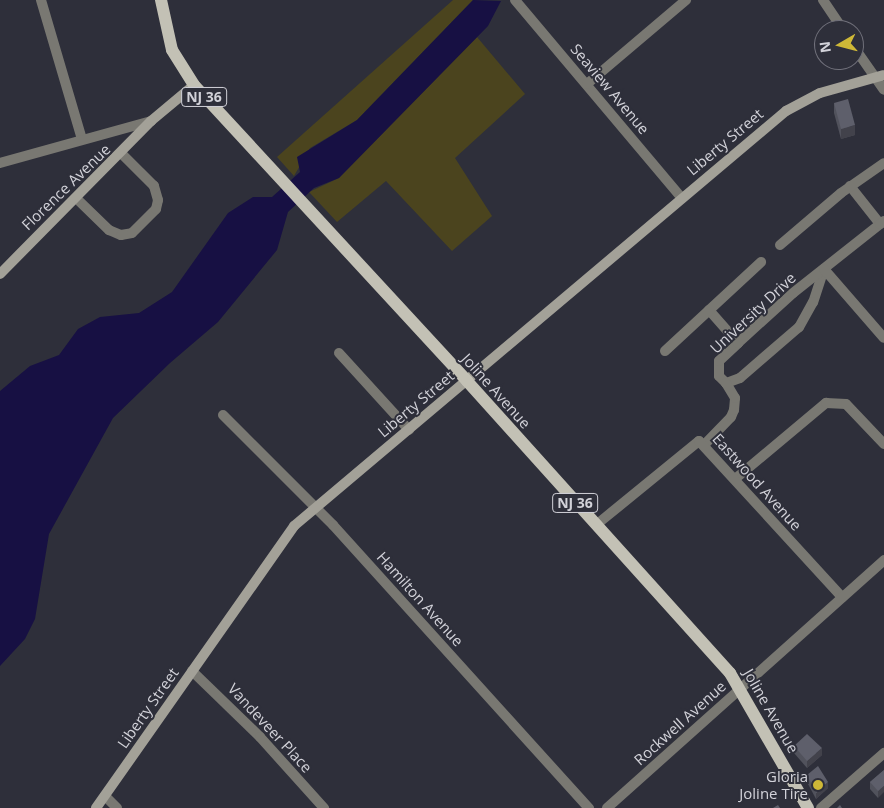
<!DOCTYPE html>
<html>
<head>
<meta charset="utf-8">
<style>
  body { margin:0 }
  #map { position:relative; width:884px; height:808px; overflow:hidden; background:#2e2f3a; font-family:"Open Sans",sans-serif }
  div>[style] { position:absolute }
  .green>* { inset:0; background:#4b441e }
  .water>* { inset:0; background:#171043 }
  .street>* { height:10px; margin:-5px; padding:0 5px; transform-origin:5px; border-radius:5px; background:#797872 }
  .secondary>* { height:10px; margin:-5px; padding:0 5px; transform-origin:5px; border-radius:5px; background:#a3a198 }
  .primary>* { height:12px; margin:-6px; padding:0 6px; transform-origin:6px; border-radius:6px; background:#c3c1b5 }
  .wall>* { inset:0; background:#51525c }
  .shaded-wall>* { inset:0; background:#42424b }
  .building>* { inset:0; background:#5e5f6b }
  .dots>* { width:14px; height:14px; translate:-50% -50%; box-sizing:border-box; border:2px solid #2e2f3a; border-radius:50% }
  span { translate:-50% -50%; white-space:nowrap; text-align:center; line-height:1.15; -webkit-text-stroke:4px #2e2f3a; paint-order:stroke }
  .shield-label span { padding:1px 4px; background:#2e2f3a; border:1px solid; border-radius:4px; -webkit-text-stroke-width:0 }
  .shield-label { font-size:14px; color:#d2d2d9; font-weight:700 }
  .street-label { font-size:15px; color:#d2d2d9 }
  .poi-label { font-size:15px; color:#d2d2d9 }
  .right { translate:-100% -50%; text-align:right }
  .north { position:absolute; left:814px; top:20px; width:50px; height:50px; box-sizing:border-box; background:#2e2f3a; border:1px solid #70707a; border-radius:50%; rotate:262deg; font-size:14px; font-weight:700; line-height:20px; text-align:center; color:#d2d2d9 }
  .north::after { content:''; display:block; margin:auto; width:18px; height:22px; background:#ceb837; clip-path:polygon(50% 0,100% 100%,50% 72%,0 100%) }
</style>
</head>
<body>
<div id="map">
  <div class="green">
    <div style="clip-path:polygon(453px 0,473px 0,357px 120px,310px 148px,294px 176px,277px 157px)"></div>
    <div style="clip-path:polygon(477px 37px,525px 94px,455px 158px,492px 216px,452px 251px,386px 181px,337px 222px,309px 192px,339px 178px)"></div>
  </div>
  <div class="water">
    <div style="clip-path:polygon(473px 0,501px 1px,488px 26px,339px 178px,314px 188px,288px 212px,277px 250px,218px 322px,170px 363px,113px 418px,49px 534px,35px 619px,25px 639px,0 666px,0 391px,30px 366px,59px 355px,78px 329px,100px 317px,139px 313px,172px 292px,228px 213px,253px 197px,272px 197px,300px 172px,297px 157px,357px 120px)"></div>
  </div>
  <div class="street">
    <div style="left:41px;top:0;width:145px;rotate:73.6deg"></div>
    <div style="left:515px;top:0;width:259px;rotate:49.9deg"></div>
    <div style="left:823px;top:0;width:36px;rotate:56deg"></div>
    <div style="left:854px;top:47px;width:52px;rotate:55.1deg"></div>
    <div style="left:587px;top:84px;width:130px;rotate:-40.3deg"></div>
    <div style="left:0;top:163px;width:157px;rotate:-15.5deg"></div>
    <div style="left:850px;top:186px;width:48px;rotate:51.7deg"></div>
    <div style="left:77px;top:199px;width:45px;rotate:44.1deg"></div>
    <div style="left:109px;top:230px;width:13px;rotate:23deg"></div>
    <div style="left:121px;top:235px;width:11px;rotate:-10deg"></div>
    <div style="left:132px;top:233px;width:34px;rotate:-45deg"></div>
    <div style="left:156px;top:209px;width:9px;rotate:-77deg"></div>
    <div style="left:158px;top:200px;width:15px;rotate:-106deg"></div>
    <div style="left:154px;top:186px;width:45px;rotate:-135deg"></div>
    <div style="left:780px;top:245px;width:80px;rotate:-40.4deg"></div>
    <div style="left:841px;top:193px;width:52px;rotate:-34.9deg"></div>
    <div style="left:824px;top:269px;width:35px;rotate:108deg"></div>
    <div style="left:813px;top:302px;width:29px;rotate:119deg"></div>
    <div style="left:799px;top:327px;width:78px;rotate:139.2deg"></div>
    <div style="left:740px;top:378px;width:15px;rotate:160deg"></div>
    <div style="left:726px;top:383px;width:10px;rotate:-135deg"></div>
    <div style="left:719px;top:376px;width:15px;rotate:-90deg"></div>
    <div style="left:719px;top:361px;width:26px;rotate:-43deg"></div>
    <div style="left:738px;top:343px;width:74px;rotate:-42.3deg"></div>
    <div style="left:793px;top:293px;width:111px;rotate:-38.4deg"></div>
    <div style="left:880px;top:224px;width:5px;rotate:-37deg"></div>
    <div style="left:824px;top:269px;width:91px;rotate:49deg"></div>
    <div style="left:709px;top:310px;width:44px;rotate:48.7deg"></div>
    <div style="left:665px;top:351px;width:131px;rotate:-42.8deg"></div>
    <div style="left:339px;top:353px;width:104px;rotate:47.7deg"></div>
    <div style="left:223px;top:415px;width:156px;rotate:45deg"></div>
    <div style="left:333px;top:525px;width:382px;rotate:47.9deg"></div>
    <div style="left:705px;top:444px;width:37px;rotate:-46deg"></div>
    <div style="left:731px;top:417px;width:8px;rotate:-67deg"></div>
    <div style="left:734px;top:410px;width:12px;rotate:-85deg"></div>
    <div style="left:735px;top:398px;width:17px;rotate:-121deg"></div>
    <div style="left:735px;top:479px;width:119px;rotate:-39.9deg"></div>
    <div style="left:826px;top:403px;width:20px;rotate:3deg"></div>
    <div style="left:846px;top:404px;width:55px;rotate:46.5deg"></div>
    <div style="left:596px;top:525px;width:133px;rotate:-39.2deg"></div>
    <div style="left:699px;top:441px;width:212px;rotate:47.5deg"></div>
    <div style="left:192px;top:671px;width:95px;rotate:44.1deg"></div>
    <div style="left:260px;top:737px;width:96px;rotate:48deg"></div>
    <div style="left:105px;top:796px;width:17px;rotate:45deg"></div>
    <div style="left:607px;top:808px;width:372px;rotate:-41.8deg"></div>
    <div style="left:821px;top:808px;width:84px;rotate:-41.1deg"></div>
  </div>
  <div class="secondary">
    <div style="left:0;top:274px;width:215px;rotate:-45.4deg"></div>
    <div style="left:151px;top:121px;width:56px;rotate:-39.9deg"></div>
    <div style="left:96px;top:808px;width:345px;rotate:-54.9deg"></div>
    <div style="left:294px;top:526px;width:644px;rotate:-40.15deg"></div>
    <div style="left:786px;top:111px;width:38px;rotate:-28deg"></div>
    <div style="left:820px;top:93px;width:66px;rotate:-15.7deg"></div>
  </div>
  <div class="primary">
    <div style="left:161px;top:0;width:51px;rotate:77.6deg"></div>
    <div style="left:172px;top:50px;width:41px;rotate:57.8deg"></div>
    <div style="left:194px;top:85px;width:403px;rotate:47.3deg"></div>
    <div style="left:467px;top:381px;width:393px;rotate:48deg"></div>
    <div style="left:730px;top:673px;width:156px;rotate:60deg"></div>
  </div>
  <div class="wall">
    <div style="clip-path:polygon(834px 103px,855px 135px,841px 139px,834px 113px)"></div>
    <div style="clip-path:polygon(794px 746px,822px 755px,807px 768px,794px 753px)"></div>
    <div style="clip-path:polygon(884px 770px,878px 798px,870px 789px,870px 782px)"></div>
    <div style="clip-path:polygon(807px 775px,828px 788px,816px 799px,807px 782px)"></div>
  </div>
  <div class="shaded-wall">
    <div style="clip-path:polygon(855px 125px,855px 135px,841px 139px,841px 129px)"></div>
    <div style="clip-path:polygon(822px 748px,822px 755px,807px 768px,807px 761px)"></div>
    <div style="clip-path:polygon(828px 782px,828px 788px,816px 799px,816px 793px)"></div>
    <div style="clip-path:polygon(884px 786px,884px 792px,878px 798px,878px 791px)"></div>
  </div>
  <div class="building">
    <div style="clip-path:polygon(848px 99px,855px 125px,841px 129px,834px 103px)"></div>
    <div style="clip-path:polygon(807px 734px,822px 748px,807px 761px,794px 746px)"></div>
    <div style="clip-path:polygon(818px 766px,828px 782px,816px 793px,807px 775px)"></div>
    <div style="clip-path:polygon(884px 770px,884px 786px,878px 791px,870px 782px)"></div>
    <div style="clip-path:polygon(778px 805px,780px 808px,773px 808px)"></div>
    <div style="clip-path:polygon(840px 805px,842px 808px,837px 808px)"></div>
  </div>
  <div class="dots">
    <div style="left:818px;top:785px;background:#ceb837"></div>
  </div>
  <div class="shield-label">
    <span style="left:204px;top:97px">NJ 36</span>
    <span style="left:575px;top:503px">NJ 36</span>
  </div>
  <div class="street-label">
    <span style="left:610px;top:89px;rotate:50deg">Seaview Avenue</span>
    <span style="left:725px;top:142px;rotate:-40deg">Liberty Street</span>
    <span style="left:66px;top:187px;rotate:-44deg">Florence Avenue</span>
    <span style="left:753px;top:313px;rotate:-43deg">University Drive</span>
    <span style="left:496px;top:391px;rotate:48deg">Joline Avenue</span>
    <span style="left:416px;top:404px;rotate:-40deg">Liberty Street</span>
    <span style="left:757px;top:482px;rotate:48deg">Eastwood Avenue</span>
    <span style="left:420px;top:599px;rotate:48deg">Hamilton Avenue</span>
    <span style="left:148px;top:708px;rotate:-55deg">Liberty Street</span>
    <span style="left:771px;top:711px;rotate:60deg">Joline Avenue</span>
    <span style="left:680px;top:723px;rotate:-42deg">Rockwell Avenue</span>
    <span style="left:270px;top:728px;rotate:47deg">Vandeveer Place</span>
  </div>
  <div class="poi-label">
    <span class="right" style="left:808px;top:785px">Gloria<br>Joline Tire</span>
  </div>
  <div class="north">N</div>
</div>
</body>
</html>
